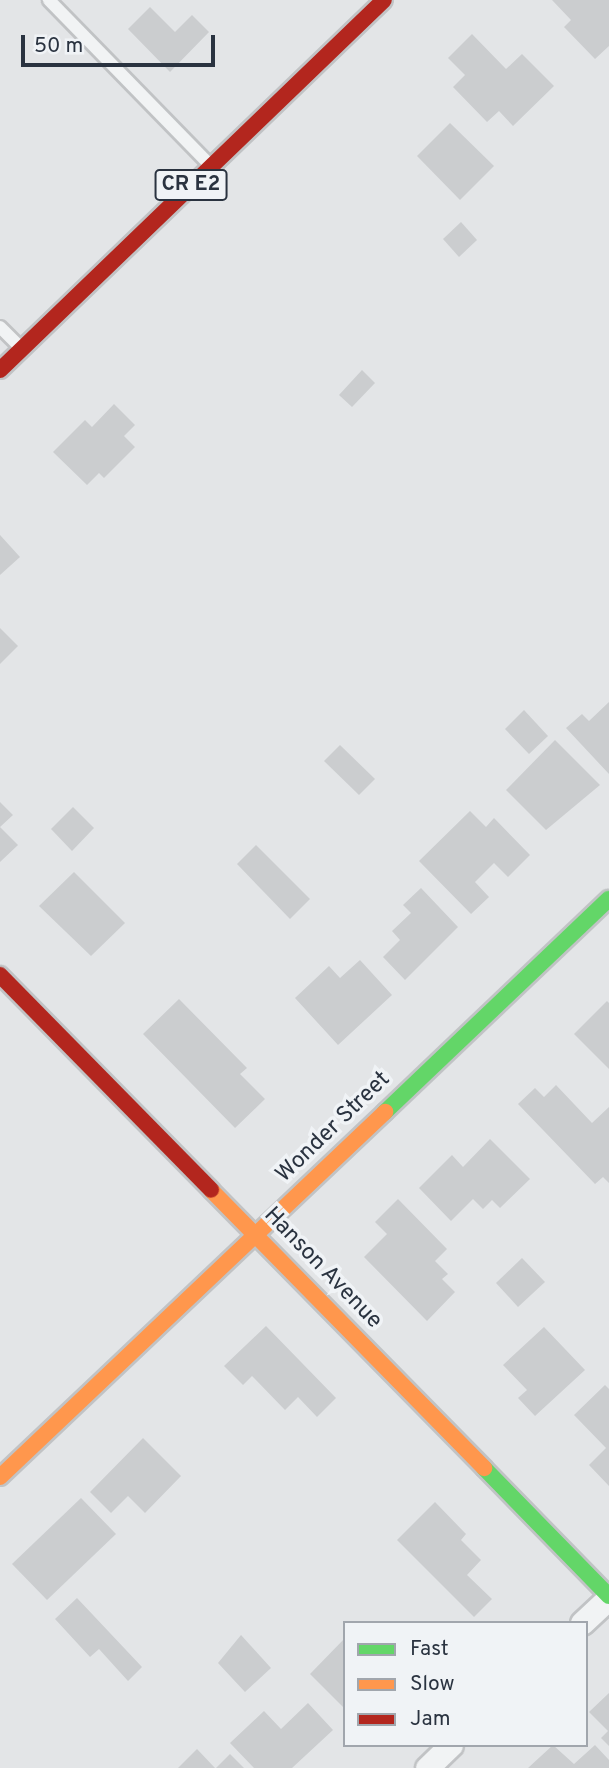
<!DOCTYPE html>
<html>
<head>
<meta charset="utf-8">
<style>
  body { margin:0 }
  #map { position:relative; width:609px; height:1768px; overflow:hidden; background:#e3e5e7; font-family:Overpass,sans-serif }
  div>[style] { position:absolute }
  .building>* { inset:0; background:#cbcdcf }
  .roads { filter:drop-shadow(2px 0 #c1c3c5) drop-shadow(-2px 0 #c1c3c5) drop-shadow(0 2px #c1c3c5) drop-shadow(0 -2px #c1c3c5) }
  .lane>* { height:12px; margin:-6px; padding:0 6px; transform-origin:6px; border-radius:6px; background:#f1f3f4 }
  .street>* { height:23px; margin:-11.5px; padding:0 11.5px; transform-origin:11.5px; border-radius:11.5px; background:#f1f3f4 }
  .fast>* { height:16px; margin:-8px; padding:0 8px; transform-origin:8px; border-radius:8px; background:#63d668 }
  .slow>* { height:16px; margin:-8px; padding:0 8px; transform-origin:8px; border-radius:8px; background:#ff974d }
  .jam>* { height:16px; margin:-8px; padding:0 8px; transform-origin:8px; border-radius:8px; background:#b3261e }
  span { translate:-50% -50%; white-space:nowrap; text-align:center; line-height:1.15; -webkit-text-stroke:7px #f0f3f6; paint-order:stroke }
  .shield-label span { padding:2px 5px; background:#f0f3f6; border:2px solid; border-radius:5px; -webkit-text-stroke-width:0 }
  .shield-label { font-size:21px; color:#2a3340; font-weight:700 }
  .street-label { font-size:23px; color:#2a3340 }
  .legend { position:absolute; left:343px; top:1621px; width:245px; height:126px; box-sizing:border-box; background:#f0f3f6; border:2px solid #a1a6ad; margin:0; padding:9px 12px; list-style:none; font-size:21px; color:#2a3340 }
  .legend li { display:flex; align-items:center; gap:14px; height:35px }
  .legend b { width:35px; border:2px solid #a1a6ad }
  .scale { position:absolute; left:21px; top:35px; width:194px; height:32px; box-sizing:border-box; border:4px solid #2a3340; border-top:0; padding-left:9px; font-size:21px; line-height:24px; white-space:nowrap; color:#2a3340; -webkit-text-stroke:5px #f0f3f6; paint-order:stroke }
</style>
</head>
<body>
<div id="map">
  <div class="building">
    <div style="clip-path:polygon(552px 0,609px 0,609px 46px,595px 59px,564px 27px,571px 20px)"></div>
    <div style="clip-path:polygon(150px 7px,175px 32px,192px 15px,209px 32px,170px 72px,128px 29px)"></div>
    <div style="clip-path:polygon(472px 34px,506px 69px,522px 54px,554px 86px,513px 126px,499px 111px,487px 122px,453px 87px,465px 75px,448px 58px)"></div>
    <div style="clip-path:polygon(450px 123px,494px 166px,460px 200px,417px 156px)"></div>
    <div style="clip-path:polygon(461px 222px,477px 240px,459px 257px,443px 239px)"></div>
    <div style="clip-path:polygon(362px 370px,375px 383px,352px 407px,339px 395px)"></div>
    <div style="clip-path:polygon(114px 404px,135px 425px,124px 436px,135px 447px,104px 478px,99px 473px,87px 485px,53px 452px,85px 420px,92px 427px)"></div>
    <div style="clip-path:polygon(0 535px,20px 557px,0 575px)"></div>
    <div style="clip-path:polygon(0 628px,18px 646px,0 664px)"></div>
    <div style="clip-path:polygon(609px 702px,609px 774px,566px 728px,582px 714px,589px 721px)"></div>
    <div style="clip-path:polygon(524px 710px,548px 736px,529px 754px,505px 729px)"></div>
    <div style="clip-path:polygon(555px 740px,600px 785px,546px 830px,506px 790px)"></div>
    <div style="clip-path:polygon(340px 745px,375px 779px,359px 795px,324px 761px)"></div>
    <div style="clip-path:polygon(0 802px,13px 815px,0 827px,18px 845px,0 862px)"></div>
    <div style="clip-path:polygon(73px 807px,94px 828px,72px 851px,51px 829px)"></div>
    <div style="clip-path:polygon(470px 811px,486px 827px,494px 818px,530px 855px,508px 877px,494px 863px,475px 882px,489px 897px,471px 914px,419px 861px)"></div>
    <div style="clip-path:polygon(256px 845px,310px 899px,290px 919px,237px 864px)"></div>
    <div style="clip-path:polygon(74px 872px,125px 923px,91px 956px,39px 906px)"></div>
    <div style="clip-path:polygon(421px 888px,458px 927px,405px 980px,383px 957px,400px 940px,392px 931px,411px 913px,403px 905px)"></div>
    <div style="clip-path:polygon(360px 960px,392px 995px,338px 1045px,295px 998px,329px 966px,340px 978px)"></div>
    <div style="clip-path:polygon(179px 999px,247px 1068px,240px 1074px,265px 1099px,235px 1128px,143px 1034px)"></div>
    <div style="clip-path:polygon(607px 1001px,609px 1003px,609px 1069px,574px 1034px)"></div>
    <div style="clip-path:polygon(556px 1085px,592px 1123px,609px 1107px,609px 1183px,603px 1177px,595px 1184px,518px 1104px,535px 1088px,544px 1097px)"></div>
    <div style="clip-path:polygon(490px 1139px,530px 1179px,500px 1208px,492px 1200px,483px 1209px,473px 1199px,451px 1221px,419px 1188px,452px 1155px,463px 1167px)"></div>
    <div style="clip-path:polygon(398px 1199px,447px 1249px,435px 1261px,448px 1274px,442px 1279px,455px 1292px,427px 1321px,364px 1257px,387px 1234px,375px 1222px)"></div>
    <div style="clip-path:polygon(522px 1258px,545px 1282px,518px 1307px,496px 1283px)"></div>
    <div style="clip-path:polygon(266px 1326px,336px 1398px,317px 1417px,298px 1397px,285px 1410px,252px 1376px,243px 1385px,224px 1366px)"></div>
    <div style="clip-path:polygon(544px 1327px,585px 1370px,535px 1416px,518px 1398px,527px 1390px,503px 1365px)"></div>
    <div style="clip-path:polygon(605px 1385px,609px 1389px,609px 1486px,589px 1465px,606px 1448px,574px 1415px)"></div>
    <div style="clip-path:polygon(143px 1438px,181px 1476px,145px 1513px,128px 1496px,111px 1513px,90px 1492px)"></div>
    <div style="clip-path:polygon(81px 1498px,116px 1534px,47px 1600px,12px 1564px)"></div>
    <div style="clip-path:polygon(435px 1502px,466px 1534px,461px 1540px,481px 1560px,467px 1575px,492px 1599px,474px 1617px,397px 1540px)"></div>
    <div style="clip-path:polygon(77px 1598px,142px 1667px,128px 1681px,99px 1649px,90px 1657px,55px 1619px)"></div>
    <div style="clip-path:polygon(241px 1635px,271px 1668px,245px 1692px,218px 1663px)"></div>
    <div style="clip-path:polygon(345px 1638px,345px 1709px,310px 1674px)"></div>
    <div style="clip-path:polygon(609px 1693px,609px 1746px,601px 1738px,608px 1731px,589px 1712px)"></div>
    <div style="clip-path:polygon(308px 1703px,333px 1730px,292px 1768px,254px 1768px,230px 1743px,264px 1711px,281px 1729px)"></div>
    <div style="clip-path:polygon(553px 1745px,574px 1764px,595px 1745px,609px 1760px,609px 1768px,528px 1768px)"></div>
    <div style="clip-path:polygon(197px 1749px,215px 1768px,178px 1768px)"></div>
    <div style="clip-path:polygon(230px 1754px,244px 1768px,216px 1768px)"></div>
  </div>
  <div class="roads">
    <div class="lane">
      <div style="left:49px;top:0;width:228px;rotate:45.7deg"></div>
      <div style="left:0;top:327px;width:28px;rotate:45deg"></div>
    </div>
    <div class="street">
      <div style="left:582px;top:1623px;width:37px;rotate:-43deg"></div>
      <div style="left:427px;top:1768px;width:33px;rotate:-44deg"></div>
    </div>
    <div class="fast">
      <div style="left:385px;top:1112px;width:309px;rotate:-43.6deg"></div>
      <div style="left:484px;top:1468px;width:179px;rotate:45.7deg"></div>
    </div>
    <div class="slow">
      <div style="left:211px;top:1190px;width:390px;rotate:45.5deg"></div>
      <div style="left:0;top:1477px;width:531px;rotate:-43.47deg"></div>
    </div>
    <div class="jam">
      <div style="left:0;top:370px;width:533px;rotate:-43.94deg"></div>
      <div style="left:0;top:975px;width:301px;rotate:45.5deg"></div>
    </div>
  </div>
  <div class="shield-label">
    <span style="left:191px;top:185px">CR E2</span>
  </div>
  <div class="street-label">
    <span style="left:334px;top:1128px;rotate:-44deg">Wonder Street</span>
    <span style="left:322px;top:1269px;rotate:46deg">Hanson Avenue</span>
  </div>
  <ul class="legend">
  <li><b style="height:9px;background:#63d668"></b>Fast</li>
  <li><b style="height:9px;background:#ff974d"></b>Slow</li>
  <li><b style="height:9px;background:#b3261e"></b>Jam</li>
  </ul>
  <div class="scale">50 m</div>
</div>
</body>
</html>
